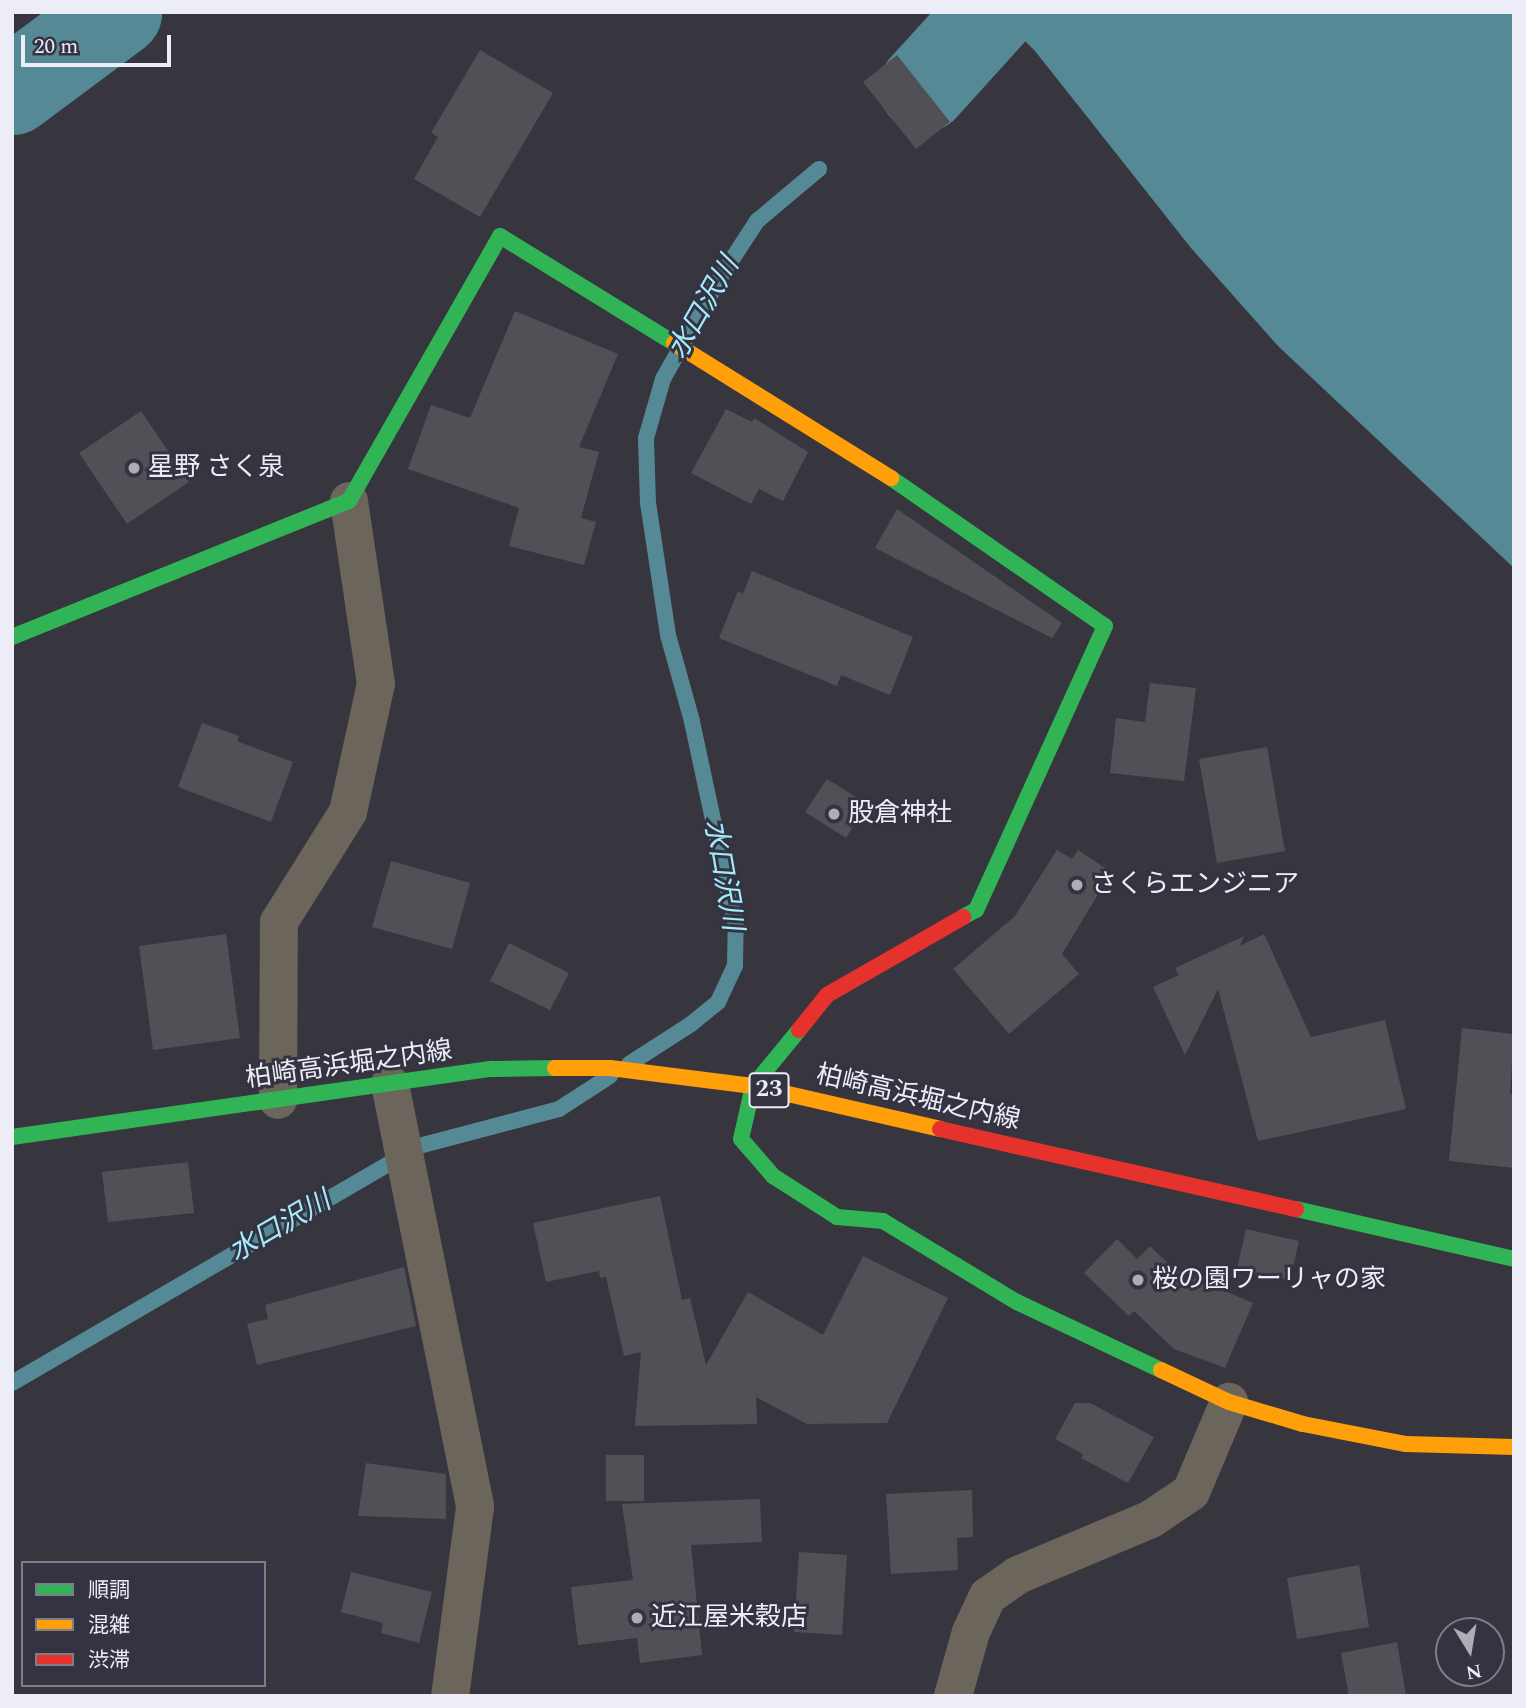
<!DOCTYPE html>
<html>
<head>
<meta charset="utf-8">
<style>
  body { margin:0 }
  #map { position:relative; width:1526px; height:1708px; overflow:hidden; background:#37363e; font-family:Spectral,"Noto Sans JP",serif }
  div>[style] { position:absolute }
  .water>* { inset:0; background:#558996 }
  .stream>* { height:16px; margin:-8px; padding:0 8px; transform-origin:8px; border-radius:8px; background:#558996 }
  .river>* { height:89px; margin:-44.5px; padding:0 44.5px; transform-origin:44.5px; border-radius:44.5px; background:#558996 }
  .building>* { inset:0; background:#515057 }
  .street>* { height:38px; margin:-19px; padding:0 19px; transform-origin:19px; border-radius:19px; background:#6b655c }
  .fast>* { height:16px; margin:-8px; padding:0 8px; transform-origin:8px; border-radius:8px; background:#30b455 }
  .slow>* { height:16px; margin:-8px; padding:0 8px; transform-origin:8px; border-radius:8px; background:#ff9f0a }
  .jam>* { height:16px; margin:-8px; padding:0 8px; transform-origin:8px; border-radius:8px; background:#e5322d }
  .dots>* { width:19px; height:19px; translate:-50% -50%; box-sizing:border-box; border:4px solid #343342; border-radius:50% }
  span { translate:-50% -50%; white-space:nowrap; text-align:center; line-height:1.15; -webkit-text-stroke:6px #343342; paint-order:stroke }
  .shield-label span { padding:2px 5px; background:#343342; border:2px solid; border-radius:5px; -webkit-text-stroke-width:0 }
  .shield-label { font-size:24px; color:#ededf7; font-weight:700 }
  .poi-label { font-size:26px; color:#ededf7 }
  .left { translate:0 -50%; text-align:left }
  .street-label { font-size:26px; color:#ededf7 }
  .water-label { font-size:28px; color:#a3ebfd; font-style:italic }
  .frame { position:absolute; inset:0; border:14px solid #ededf7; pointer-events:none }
  .legend { position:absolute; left:21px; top:1561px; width:245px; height:126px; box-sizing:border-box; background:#343342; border:2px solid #7e7d8a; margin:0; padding:9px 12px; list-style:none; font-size:21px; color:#ededf7 }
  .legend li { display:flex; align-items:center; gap:14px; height:35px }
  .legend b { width:35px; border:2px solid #7e7d8a }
  .north { position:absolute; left:1435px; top:1617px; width:70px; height:70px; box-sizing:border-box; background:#343342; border:2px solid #7e7d8a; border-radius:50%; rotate:169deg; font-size:19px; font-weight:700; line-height:28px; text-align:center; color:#ededf7 }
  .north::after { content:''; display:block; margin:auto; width:24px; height:32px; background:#adadb6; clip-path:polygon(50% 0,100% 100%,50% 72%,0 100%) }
  .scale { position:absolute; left:21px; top:35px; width:150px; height:32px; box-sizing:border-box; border:4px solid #ededf7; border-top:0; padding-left:9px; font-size:21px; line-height:24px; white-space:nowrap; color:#ededf7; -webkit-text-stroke:5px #343342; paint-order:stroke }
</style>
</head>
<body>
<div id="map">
  <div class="water">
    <div style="clip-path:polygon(996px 12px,1514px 12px,1514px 568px,1278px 346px,1191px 248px,1035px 51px)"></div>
  </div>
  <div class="stream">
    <div style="left:629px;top:1064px;width:74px;rotate:-32.8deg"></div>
    <div style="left:691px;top:1024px;width:35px;rotate:-39deg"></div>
    <div style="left:718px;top:1002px;width:40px;rotate:-65deg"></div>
    <div style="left:735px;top:966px;width:39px;rotate:-89deg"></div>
    <div style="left:736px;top:927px;width:211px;rotate:-102.1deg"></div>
    <div style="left:692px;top:721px;width:89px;rotate:-105.6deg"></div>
    <div style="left:668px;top:635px;width:134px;rotate:-98.6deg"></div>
    <div style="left:648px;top:503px;width:65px;rotate:-91.8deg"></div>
    <div style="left:646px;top:438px;width:61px;rotate:-73.9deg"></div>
    <div style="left:663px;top:379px;width:112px;rotate:-60.7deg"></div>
    <div style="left:718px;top:281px;width:72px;rotate:-57deg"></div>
    <div style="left:757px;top:221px;width:81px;rotate:-40deg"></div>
    <div style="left:12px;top:1383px;width:471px;rotate:-30.2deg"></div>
    <div style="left:419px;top:1146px;width:145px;rotate:-14.8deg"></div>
    <div style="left:559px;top:1109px;width:61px;rotate:-32.9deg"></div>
  </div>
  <div class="river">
    <div style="left:923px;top:87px;width:101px;rotate:-47.8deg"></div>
    <div style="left:12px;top:90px;width:131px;rotate:-36.6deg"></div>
  </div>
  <div class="building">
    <div style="clip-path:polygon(480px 50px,553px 93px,480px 217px,414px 179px,438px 137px,431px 133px)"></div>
    <div style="clip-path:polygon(897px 55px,950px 122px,916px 149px,863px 82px)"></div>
    <div style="clip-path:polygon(515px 311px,618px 354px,579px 447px,599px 452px,581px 518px,596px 522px,584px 565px,509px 546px,519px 508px,408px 469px,431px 405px,470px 418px)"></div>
    <div style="clip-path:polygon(726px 409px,752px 422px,754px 418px,808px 452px,783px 501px,759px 489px,751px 504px,691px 473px)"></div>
    <div style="clip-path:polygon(141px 411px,189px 482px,127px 524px,79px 453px)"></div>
    <div style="clip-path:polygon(897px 509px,1062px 623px,1052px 638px,875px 548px)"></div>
    <div style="clip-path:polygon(752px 571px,913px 637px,890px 695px,841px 675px,837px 686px,719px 638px,738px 591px,743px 594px)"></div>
    <div style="clip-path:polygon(1150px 683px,1196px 688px,1184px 781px,1110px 773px,1116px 718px,1145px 722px)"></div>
    <div style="clip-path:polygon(202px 723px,239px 736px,237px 741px,293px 762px,271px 822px,178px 787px)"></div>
    <div style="clip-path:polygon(1267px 747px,1285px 851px,1217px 863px,1199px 759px)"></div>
    <div style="clip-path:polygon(827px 779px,867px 804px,846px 838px,805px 812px)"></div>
    <div style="clip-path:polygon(1057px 850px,1072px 859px,1078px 850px,1105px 868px,1105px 883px,1062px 954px,1079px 974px,1009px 1034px,953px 969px,1015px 916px)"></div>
    <div style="clip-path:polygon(391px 861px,470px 883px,452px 949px,372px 927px)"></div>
    <div style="clip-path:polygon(226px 934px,240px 1038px,153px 1050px,139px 946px)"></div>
    <div style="clip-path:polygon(1264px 934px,1311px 1037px,1385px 1020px,1406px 1109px,1258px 1141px,1218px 989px,1185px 1055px,1153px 987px,1179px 975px,1175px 968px,1244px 936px,1240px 946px)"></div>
    <div style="clip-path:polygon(509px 943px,569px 973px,550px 1010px,490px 981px)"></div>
    <div style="clip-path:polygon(1462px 1028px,1514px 1034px,1510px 1094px,1514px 1095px,1514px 1168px,1449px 1161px)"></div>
    <div style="clip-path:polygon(188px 1162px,194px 1213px,108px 1222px,102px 1172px)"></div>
    <div style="clip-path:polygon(660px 1196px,682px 1300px,690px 1298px,706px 1365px,748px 1292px,823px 1335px,863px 1256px,948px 1298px,887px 1423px,807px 1424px,756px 1397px,757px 1424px,635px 1426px,641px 1352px,624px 1356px,606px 1277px,600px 1278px,599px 1271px,546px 1282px,533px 1223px)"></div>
    <div style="clip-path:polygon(1246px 1229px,1299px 1241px,1290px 1280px,1237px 1269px)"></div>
    <div style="clip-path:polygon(1117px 1239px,1137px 1259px,1150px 1246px,1174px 1269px,1253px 1303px,1225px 1368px,1174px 1349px,1134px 1311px,1129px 1316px,1084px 1273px)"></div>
    <div style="clip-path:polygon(404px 1267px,416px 1326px,257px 1365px,247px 1324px,268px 1319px,265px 1305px)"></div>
    <div style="clip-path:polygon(1075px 1403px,1090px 1403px,1154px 1437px,1128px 1483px,1081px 1458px,1083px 1454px,1055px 1439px)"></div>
    <div style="clip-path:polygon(606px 1455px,644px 1455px,644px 1501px,606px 1501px)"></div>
    <div style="clip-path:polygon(366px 1463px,446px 1474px,446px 1519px,358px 1516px)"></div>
    <div style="clip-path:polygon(972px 1490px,973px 1537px,957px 1538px,958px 1570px,891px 1574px,886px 1494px)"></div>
    <div style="clip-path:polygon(760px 1499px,762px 1542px,691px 1545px,702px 1655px,640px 1663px,637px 1638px,578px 1645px,571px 1587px,633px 1580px,622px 1504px)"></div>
    <div style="clip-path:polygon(799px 1552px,847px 1555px,842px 1635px,794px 1632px)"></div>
    <div style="clip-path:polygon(1359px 1565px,1369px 1627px,1297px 1639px,1287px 1578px)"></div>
    <div style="clip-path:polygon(351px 1572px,432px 1592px,419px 1643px,381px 1633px,383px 1623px,341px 1612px)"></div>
    <div style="clip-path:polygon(1397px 1642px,1406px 1696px,1349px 1696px,1341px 1653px)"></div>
  </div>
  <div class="street">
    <div style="left:390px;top:1084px;width:431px;rotate:78.6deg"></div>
    <div style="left:475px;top:1507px;width:191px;rotate:97.5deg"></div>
    <div style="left:278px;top:1100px;width:178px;rotate:-89.7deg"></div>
    <div style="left:279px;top:922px;width:130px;rotate:-57.9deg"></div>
    <div style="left:348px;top:812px;width:131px;rotate:-77.7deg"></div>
    <div style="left:376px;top:684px;width:185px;rotate:-98.4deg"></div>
    <div style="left:953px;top:1696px;width:66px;rotate:-74.3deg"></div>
    <div style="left:971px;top:1632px;width:40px;rotate:-65deg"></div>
    <div style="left:988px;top:1596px;width:37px;rotate:-35deg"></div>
    <div style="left:1018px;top:1575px;width:144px;rotate:-22.8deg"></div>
    <div style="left:1151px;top:1519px;width:48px;rotate:-34deg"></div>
    <div style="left:1191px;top:1492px;width:98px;rotate:-67.1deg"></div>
  </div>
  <div class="fast">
    <div style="left:891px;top:478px;width:260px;rotate:34.7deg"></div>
    <div style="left:1105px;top:626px;width:312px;rotate:114.4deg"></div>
    <div style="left:976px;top:910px;width:15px;rotate:152deg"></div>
    <div style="left:12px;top:637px;width:363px;rotate:-22deg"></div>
    <div style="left:349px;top:501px;width:305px;rotate:-60.3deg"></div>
    <div style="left:500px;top:236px;width:204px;rotate:31.6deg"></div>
    <div style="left:799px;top:1030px;width:72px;rotate:129.4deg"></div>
    <div style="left:753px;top:1086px;width:54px;rotate:102.8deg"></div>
    <div style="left:741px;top:1139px;width:49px;rotate:49.1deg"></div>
    <div style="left:773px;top:1176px;width:76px;rotate:32.6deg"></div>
    <div style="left:837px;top:1217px;width:46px;rotate:5deg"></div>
    <div style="left:883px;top:1221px;width:157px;rotate:31.2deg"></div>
    <div style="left:1017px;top:1302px;width:159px;rotate:25.3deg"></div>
    <div style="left:12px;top:1137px;width:485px;rotate:-8.1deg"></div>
    <div style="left:492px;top:1069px;width:63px;rotate:-0.9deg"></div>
    <div style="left:1296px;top:1209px;width:224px;rotate:12.9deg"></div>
  </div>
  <div class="slow">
    <div style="left:674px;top:343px;width:256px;rotate:31.9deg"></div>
    <div style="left:555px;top:1068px;width:55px"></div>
    <div style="left:610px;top:1068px;width:144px;rotate:7.2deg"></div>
    <div style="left:753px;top:1086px;width:192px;rotate:12.9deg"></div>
    <div style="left:1161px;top:1370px;width:75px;rotate:25.2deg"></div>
    <div style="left:1229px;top:1402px;width:77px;rotate:16.6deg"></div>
    <div style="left:1303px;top:1424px;width:105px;rotate:11deg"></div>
    <div style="left:1406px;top:1444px;width:108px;rotate:1.6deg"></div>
  </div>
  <div class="jam">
    <div style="left:799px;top:1030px;width:45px;rotate:-51.3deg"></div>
    <div style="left:827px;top:995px;width:157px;rotate:-29.8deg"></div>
    <div style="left:940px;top:1129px;width:365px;rotate:12.7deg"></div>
  </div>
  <div class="dots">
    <div style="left:134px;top:468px;background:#adadb6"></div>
    <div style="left:834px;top:814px;background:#adadb6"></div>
    <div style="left:1077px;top:885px;background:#adadb6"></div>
    <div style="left:1138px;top:1280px;background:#adadb6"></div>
    <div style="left:637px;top:1618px;background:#adadb6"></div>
  </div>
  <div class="shield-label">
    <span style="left:769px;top:1090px">23</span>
  </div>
  <div class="poi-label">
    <span class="left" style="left:148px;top:468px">星野 さく泉</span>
    <span class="left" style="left:848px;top:814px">股倉神社</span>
    <span class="left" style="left:1091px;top:885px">さくらエンジニア</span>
    <span class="left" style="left:1152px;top:1280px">桜の園ワーリャの家</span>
    <span class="left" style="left:651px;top:1618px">近江屋米穀店</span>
  </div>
  <div class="street-label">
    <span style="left:349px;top:1065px;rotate:-8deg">柏崎高浜堀之内線</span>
    <span style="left:918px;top:1098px;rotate:13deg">柏崎高浜堀之内線</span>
  </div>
  <div class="water-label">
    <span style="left:704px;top:308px;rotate:-60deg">水口沢川</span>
    <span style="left:723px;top:875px;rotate:80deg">水口沢川</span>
    <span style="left:280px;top:1227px;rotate:-30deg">水口沢川</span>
  </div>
  <div class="frame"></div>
  <ul class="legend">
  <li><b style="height:9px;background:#30b455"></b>順調</li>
  <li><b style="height:9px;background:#ff9f0a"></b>混雑</li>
  <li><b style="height:9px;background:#e5322d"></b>渋滞</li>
  </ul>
  <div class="north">N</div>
  <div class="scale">20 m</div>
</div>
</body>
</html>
